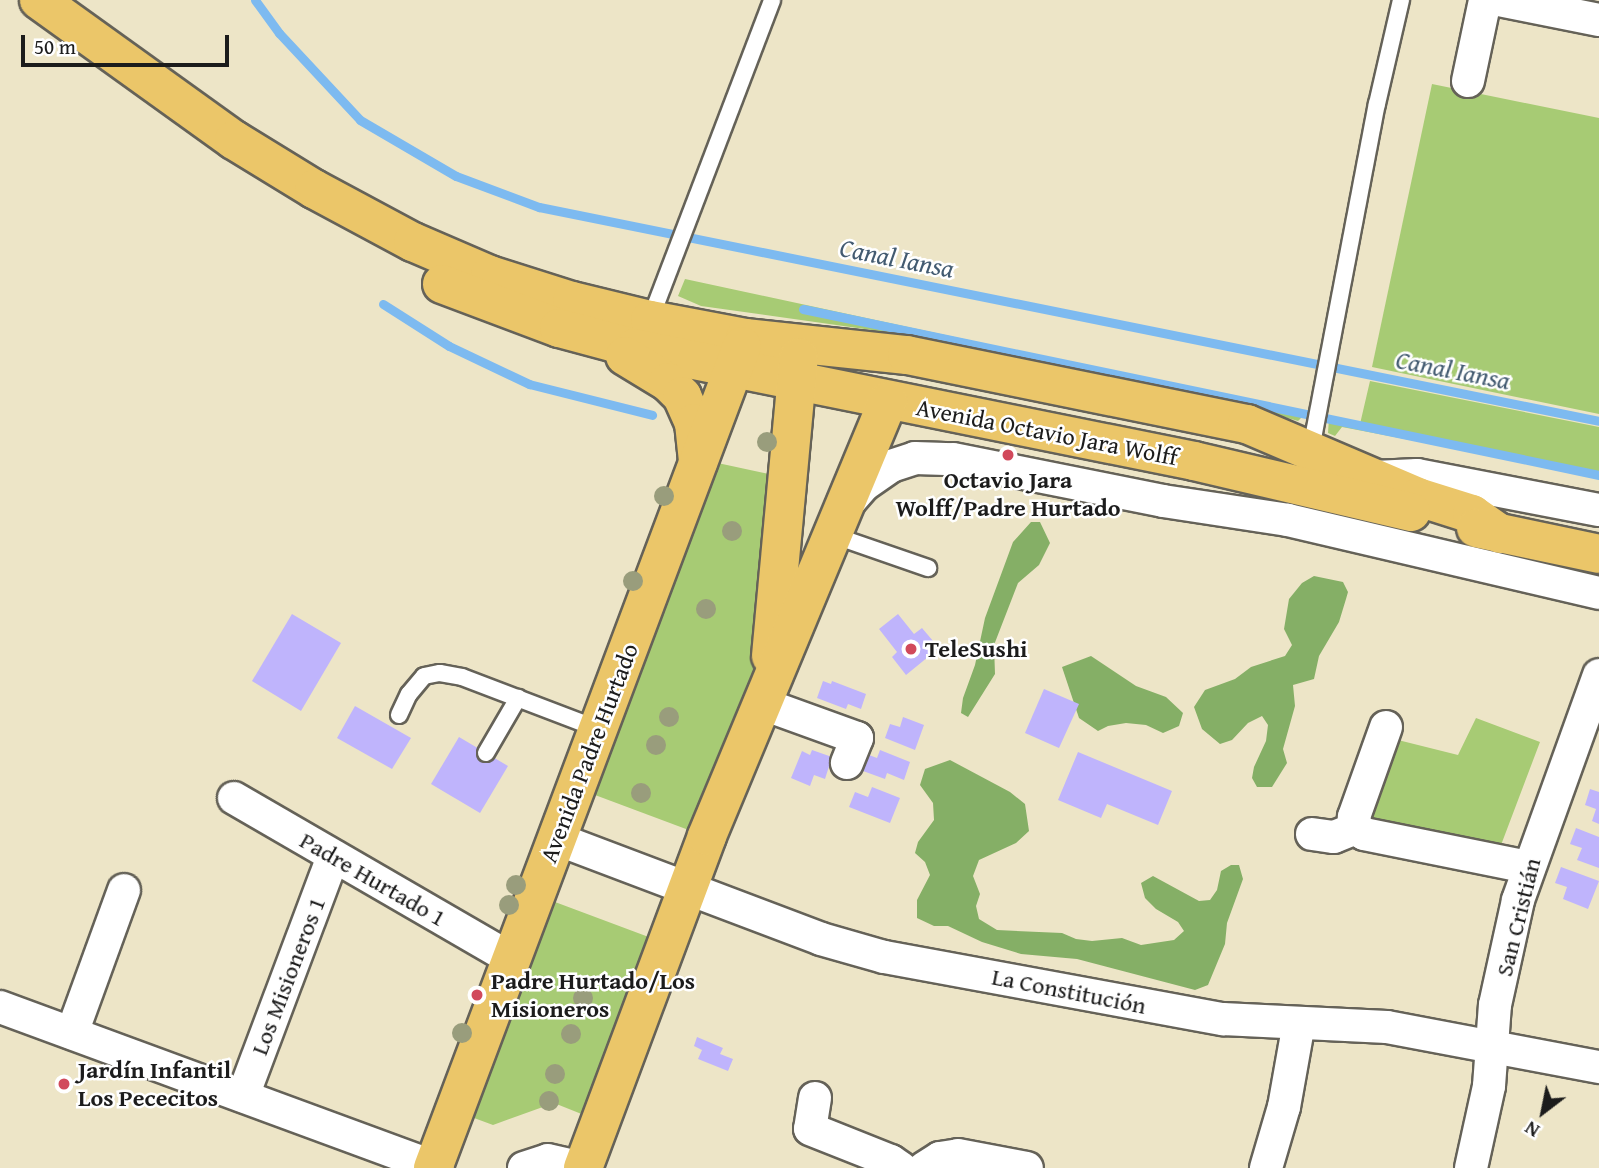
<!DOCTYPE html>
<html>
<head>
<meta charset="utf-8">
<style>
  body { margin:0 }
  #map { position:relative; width:1599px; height:1168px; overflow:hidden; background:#ede5c7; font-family:"Gentium Book Plus",serif }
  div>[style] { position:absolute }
  .green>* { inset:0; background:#a7cb74 }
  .forest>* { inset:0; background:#85af66 }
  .stream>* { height:9px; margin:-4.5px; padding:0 4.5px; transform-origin:4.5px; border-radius:4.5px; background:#7dbaf0 }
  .building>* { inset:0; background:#bfb4fc }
  .roads { filter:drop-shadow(2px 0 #656258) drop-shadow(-2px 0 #656258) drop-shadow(0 2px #656258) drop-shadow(0 -2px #656258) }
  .service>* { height:16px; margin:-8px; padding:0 8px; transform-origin:8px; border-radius:8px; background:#fff }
  .minor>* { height:32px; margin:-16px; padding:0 16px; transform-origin:16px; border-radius:16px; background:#fff }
  .primary>* { height:38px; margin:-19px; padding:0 19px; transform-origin:19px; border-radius:19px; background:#ebc669 }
  .trees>* { width:20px; height:20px; margin:-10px; border-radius:50%; background:#999d7c }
  .dots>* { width:19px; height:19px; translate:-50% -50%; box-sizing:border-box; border:4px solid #fff; border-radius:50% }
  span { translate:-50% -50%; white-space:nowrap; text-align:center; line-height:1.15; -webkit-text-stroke:5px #fff; paint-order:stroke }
  .street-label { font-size:24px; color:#1c1c1c }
  .poi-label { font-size:24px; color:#1c1c1c; font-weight:700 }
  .left { translate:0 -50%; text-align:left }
  .water-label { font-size:26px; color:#435b71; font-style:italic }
  .north { position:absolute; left:1508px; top:1077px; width:70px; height:70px; -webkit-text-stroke:5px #fff; paint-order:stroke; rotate:212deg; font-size:19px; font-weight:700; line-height:28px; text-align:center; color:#1c1c1c }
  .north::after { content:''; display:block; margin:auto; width:24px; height:32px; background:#1c1c1c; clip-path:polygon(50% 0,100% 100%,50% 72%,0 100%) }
  .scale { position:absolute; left:21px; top:35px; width:208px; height:32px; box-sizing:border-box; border:4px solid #1c1c1c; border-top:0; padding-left:9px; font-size:21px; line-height:24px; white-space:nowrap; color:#1c1c1c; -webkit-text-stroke:5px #fff; paint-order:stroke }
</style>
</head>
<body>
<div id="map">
  <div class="green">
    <div style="clip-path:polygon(1432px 84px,1599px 118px,1599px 414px,1372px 367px)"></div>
    <div style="clip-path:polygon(685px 279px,1302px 412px,1301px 418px,1298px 421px,1211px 396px,907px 335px,701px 306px,678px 296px)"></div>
    <div style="clip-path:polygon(1370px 381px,1599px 427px,1599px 476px,1342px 427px,1335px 436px,1328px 433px,1329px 418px,1360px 424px)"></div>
    <div style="clip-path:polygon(713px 462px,773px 475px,753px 689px,694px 832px,587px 792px)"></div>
    <div style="clip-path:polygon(1476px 718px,1540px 742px,1498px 853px,1364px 824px,1390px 738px,1458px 755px)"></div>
    <div style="clip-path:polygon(547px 899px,654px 939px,589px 1117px,554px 1103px,493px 1125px,466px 1115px)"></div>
  </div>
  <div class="forest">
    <div style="clip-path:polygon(1031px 522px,1040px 522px,1050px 543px,1039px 565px,1018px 583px,994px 645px,995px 674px,968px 717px,961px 713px,963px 698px,975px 665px,985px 618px,1013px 542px)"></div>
    <div style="clip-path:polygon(1314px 576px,1343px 582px,1348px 592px,1346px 599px,1339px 622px,1319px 656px,1314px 679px,1293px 685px,1295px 706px,1283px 749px,1287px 763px,1272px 787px,1257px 787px,1252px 778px,1254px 767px,1266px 741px,1268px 725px,1262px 716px,1248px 723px,1232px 740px,1220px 744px,1202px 729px,1194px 707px,1205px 690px,1235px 679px,1251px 667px,1285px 656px,1292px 645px,1284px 629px,1289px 599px,1302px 583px)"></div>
    <div style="clip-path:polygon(1091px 656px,1136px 686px,1166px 697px,1183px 713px,1179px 726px,1163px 733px,1146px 725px,1126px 723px,1108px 726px,1098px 731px,1079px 718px,1062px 667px)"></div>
    <div style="clip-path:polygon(950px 760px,1010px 792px,1025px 804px,1029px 831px,1016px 843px,979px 860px,973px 876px,980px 894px,976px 906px,979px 919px,997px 930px,1062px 933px,1076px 939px,1092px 941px,1122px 938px,1141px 945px,1174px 940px,1184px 931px,1178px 922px,1156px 909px,1145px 898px,1141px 883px,1153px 876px,1199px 901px,1210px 900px,1217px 890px,1221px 871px,1231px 865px,1239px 865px,1243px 879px,1227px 923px,1225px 944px,1208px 985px,1195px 990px,1077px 959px,1021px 954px,982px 942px,948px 926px,934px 926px,917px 918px,917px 900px,930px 875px,925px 862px,915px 853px,918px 842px,934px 820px,933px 803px,920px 785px,925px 769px)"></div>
  </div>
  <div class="stream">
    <div style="left:255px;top:0;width:41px;rotate:54deg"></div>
    <div style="left:279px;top:33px;width:119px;rotate:47deg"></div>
    <div style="left:360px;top:120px;width:111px;rotate:30.3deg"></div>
    <div style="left:456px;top:176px;width:89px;rotate:20.5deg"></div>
    <div style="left:539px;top:207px;width:1081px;rotate:11.41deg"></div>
    <div style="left:383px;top:304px;width:78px;rotate:32.5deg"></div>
    <div style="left:449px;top:346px;width:89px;rotate:25.4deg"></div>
    <div style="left:529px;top:384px;width:127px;rotate:14.1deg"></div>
    <div style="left:803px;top:309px;width:813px;rotate:11.78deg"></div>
  </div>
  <div class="building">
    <div style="clip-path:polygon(292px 614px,341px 643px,301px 711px,252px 681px)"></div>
    <div style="clip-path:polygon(898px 614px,914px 634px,922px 628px,939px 648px,906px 675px,892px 657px,897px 652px,879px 629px)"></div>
    <div style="clip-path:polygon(823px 681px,831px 684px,832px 681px,866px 694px,861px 709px,848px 704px,846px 709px,817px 698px)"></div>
    <div style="clip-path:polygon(1044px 689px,1079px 704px,1059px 748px,1025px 733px)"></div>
    <div style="clip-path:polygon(355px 706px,411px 738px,392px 769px,337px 738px)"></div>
    <div style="clip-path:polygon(903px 717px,924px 725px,915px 750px,885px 738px,890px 724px,900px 727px)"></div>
    <div style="clip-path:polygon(459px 737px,508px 766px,480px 813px,431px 784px)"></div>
    <div style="clip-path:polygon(812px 750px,832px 757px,825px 779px,814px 775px,810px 786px,791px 778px,802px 751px,810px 755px)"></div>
    <div style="clip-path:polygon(880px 750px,910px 762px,904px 780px,887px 773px,885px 779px,863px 771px,869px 755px,877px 758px)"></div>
    <div style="clip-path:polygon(1078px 752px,1172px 791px,1158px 825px,1107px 804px,1101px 818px,1058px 800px)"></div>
    <div style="clip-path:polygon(872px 787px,900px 798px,890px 823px,849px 807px,855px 792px,868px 797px)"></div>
    <div style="clip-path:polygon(1590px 789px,1599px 792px,1599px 824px,1592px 821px,1596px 809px,1585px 805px)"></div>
    <div style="clip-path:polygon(1576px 828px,1599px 837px,1599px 868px,1577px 860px,1582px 848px,1570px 844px)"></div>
    <div style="clip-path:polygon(1561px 867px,1599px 881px,1588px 909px,1563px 899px,1567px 887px,1555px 883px)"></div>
    <div style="clip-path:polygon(697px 1037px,723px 1048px,720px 1054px,733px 1059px,728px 1071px,698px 1059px,702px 1050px,694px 1046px)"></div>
  </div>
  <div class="roads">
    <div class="service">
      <div style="left:650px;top:320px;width:342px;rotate:-69.1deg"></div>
      <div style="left:1311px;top:449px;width:351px;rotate:-79.2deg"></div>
      <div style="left:1377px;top:104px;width:107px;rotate:-77deg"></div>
      <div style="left:831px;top:538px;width:16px;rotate:7deg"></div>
      <div style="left:847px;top:540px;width:86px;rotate:19.1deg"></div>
      <div style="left:399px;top:715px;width:23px;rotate:-65deg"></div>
      <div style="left:409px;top:694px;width:23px;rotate:-50deg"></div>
      <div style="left:424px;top:676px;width:16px;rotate:-11deg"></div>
      <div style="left:440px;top:673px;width:22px;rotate:10deg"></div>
      <div style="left:462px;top:677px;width:146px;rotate:20.9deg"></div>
      <div style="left:486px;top:753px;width:64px;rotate:-59.8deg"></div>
    </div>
    <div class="minor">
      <div style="left:1499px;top:0;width:102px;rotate:11.3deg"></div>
      <div style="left:1468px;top:81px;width:83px;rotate:-78.1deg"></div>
      <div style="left:1374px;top:477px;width:43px;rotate:-2.7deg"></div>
      <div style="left:1417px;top:475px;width:185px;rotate:10.9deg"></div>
      <div style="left:849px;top:502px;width:23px;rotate:-49deg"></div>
      <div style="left:864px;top:485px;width:33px;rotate:-35deg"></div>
      <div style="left:891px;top:466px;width:25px;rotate:-18deg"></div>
      <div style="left:915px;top:458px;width:38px;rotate:2deg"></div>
      <div style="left:953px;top:459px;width:214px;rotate:11.3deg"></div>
      <div style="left:1163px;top:501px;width:126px;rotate:8.6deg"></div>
      <div style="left:1288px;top:520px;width:319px;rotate:13.2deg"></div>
      <div style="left:763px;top:704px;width:100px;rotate:19.9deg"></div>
      <div style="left:857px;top:738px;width:27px;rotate:112deg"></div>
      <div style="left:1386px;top:727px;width:96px;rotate:109.6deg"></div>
      <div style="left:1354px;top:817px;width:11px;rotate:80deg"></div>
      <div style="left:1356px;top:828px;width:10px;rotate:37deg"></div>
      <div style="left:1364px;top:834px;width:167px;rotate:11.4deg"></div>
      <div style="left:234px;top:798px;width:321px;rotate:30.1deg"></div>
      <div style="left:1312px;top:834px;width:22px;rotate:8deg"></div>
      <div style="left:1334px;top:837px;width:24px;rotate:-22deg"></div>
      <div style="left:557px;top:839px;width:282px;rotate:20.7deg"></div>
      <div style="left:821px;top:939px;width:66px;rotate:15.9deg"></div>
      <div style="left:884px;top:957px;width:345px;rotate:10.4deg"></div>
      <div style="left:1223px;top:1019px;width:164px;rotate:2.8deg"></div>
      <div style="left:1387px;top:1027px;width:216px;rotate:10.7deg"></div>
      <div style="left:0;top:1007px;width:466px;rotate:20.2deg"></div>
      <div style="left:72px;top:1033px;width:152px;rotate:-70deg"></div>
      <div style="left:243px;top:1096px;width:256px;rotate:-69.4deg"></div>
      <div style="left:815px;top:1098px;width:31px;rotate:99deg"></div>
      <div style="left:810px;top:1129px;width:87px;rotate:21.6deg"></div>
      <div style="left:891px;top:1161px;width:12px;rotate:35deg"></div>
      <div style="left:524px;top:1168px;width:25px;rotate:-18deg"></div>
      <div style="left:548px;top:1160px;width:36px;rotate:13deg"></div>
      <div style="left:924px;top:1168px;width:19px;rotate:-32deg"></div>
      <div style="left:940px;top:1158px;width:18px;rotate:-9deg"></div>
      <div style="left:958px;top:1155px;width:70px;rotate:10.7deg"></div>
      <div style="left:1266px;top:1168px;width:64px;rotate:-73.6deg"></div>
      <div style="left:1284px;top:1107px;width:85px;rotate:-79.9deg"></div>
      <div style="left:1471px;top:1168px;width:84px;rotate:-77.6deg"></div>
      <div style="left:1489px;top:1086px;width:81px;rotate:-85.8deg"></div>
      <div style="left:1495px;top:1005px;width:107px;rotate:-77.6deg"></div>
      <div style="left:1518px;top:900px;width:239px;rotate:-70.2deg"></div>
    </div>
    <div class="primary">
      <div style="left:39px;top:0;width:240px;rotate:35.7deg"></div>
      <div style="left:234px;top:140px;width:94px;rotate:31.5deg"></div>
      <div style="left:314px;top:189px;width:112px;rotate:28.2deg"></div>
      <div style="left:413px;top:242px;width:84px;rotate:23.2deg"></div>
      <div style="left:490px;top:275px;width:86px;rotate:17.6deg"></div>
      <div style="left:572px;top:301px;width:80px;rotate:13.7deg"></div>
      <div style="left:650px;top:320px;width:97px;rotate:10.7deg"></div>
      <div style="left:745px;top:338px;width:163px;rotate:6deg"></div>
      <div style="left:907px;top:355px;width:347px;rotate:11.5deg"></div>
      <div style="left:1247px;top:424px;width:186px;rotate:23.1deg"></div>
      <div style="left:1418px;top:497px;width:57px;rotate:17.5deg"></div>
      <div style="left:1472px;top:514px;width:35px;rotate:35deg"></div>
      <div style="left:442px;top:284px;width:125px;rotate:20.6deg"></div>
      <div style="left:559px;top:328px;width:78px;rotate:14.9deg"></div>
      <div style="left:634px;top:348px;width:571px;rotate:11.41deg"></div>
      <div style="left:1194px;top:461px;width:223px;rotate:13.2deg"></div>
      <div style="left:625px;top:356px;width:50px;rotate:31.2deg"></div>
      <div style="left:668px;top:382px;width:20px;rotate:45deg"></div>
      <div style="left:682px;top:396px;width:30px;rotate:66deg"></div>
      <div style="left:694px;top:423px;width:39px;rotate:84deg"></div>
      <div style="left:1476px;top:528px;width:126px;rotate:11.9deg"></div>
      <div style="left:771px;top:656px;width:300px;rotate:-84.7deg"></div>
      <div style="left:433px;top:1168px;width:878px;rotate:-69.4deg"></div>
      <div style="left:583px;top:1168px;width:354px;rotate:-69.5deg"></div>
      <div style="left:707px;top:836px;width:471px;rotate:-67.4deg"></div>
    </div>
  </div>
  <div class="trees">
    <div style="left:767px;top:442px"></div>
    <div style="left:664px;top:496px"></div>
    <div style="left:732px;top:531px"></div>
    <div style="left:633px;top:581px"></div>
    <div style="left:706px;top:609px"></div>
    <div style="left:669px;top:717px"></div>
    <div style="left:656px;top:745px"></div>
    <div style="left:641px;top:793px"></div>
    <div style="left:516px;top:885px"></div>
    <div style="left:509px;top:905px"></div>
    <div style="left:583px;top:998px"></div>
    <div style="left:462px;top:1033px"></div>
    <div style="left:571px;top:1034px"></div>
    <div style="left:555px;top:1074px"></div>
    <div style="left:549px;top:1101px"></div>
  </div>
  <div class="dots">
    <div style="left:1008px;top:455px;background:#d1495b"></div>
    <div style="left:911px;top:649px;background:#d1495b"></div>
    <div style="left:477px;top:995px;background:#d1495b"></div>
    <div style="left:64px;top:1084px;background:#d1495b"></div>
  </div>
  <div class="street-label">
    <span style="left:1047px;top:432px;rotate:11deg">Avenida Octavio Jara Wolff</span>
    <span style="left:589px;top:753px;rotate:-69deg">Avenida Padre Hurtado</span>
    <span style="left:373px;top:879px;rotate:30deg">Padre Hurtado 1</span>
    <span style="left:1518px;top:917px;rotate:-76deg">San Cristián</span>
    <span style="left:288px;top:976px;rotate:-69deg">Los Misioneros 1</span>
    <span style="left:1069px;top:991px;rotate:11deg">La Constitución</span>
  </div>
  <div class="poi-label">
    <span style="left:1008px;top:494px">Octavio Jara<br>Wolff/Padre Hurtado</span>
    <span class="left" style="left:925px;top:649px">TeleSushi</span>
    <span class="left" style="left:491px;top:995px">Padre Hurtado/Los<br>Misioneros</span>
    <span class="left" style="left:78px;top:1084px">Jardín Infantil<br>Los Pececitos</span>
  </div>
  <div class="water-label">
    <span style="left:897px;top:258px;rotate:11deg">Canal Iansa</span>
    <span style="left:1453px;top:370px;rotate:11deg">Canal Iansa</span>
  </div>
  <div class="north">N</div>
  <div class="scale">50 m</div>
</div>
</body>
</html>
